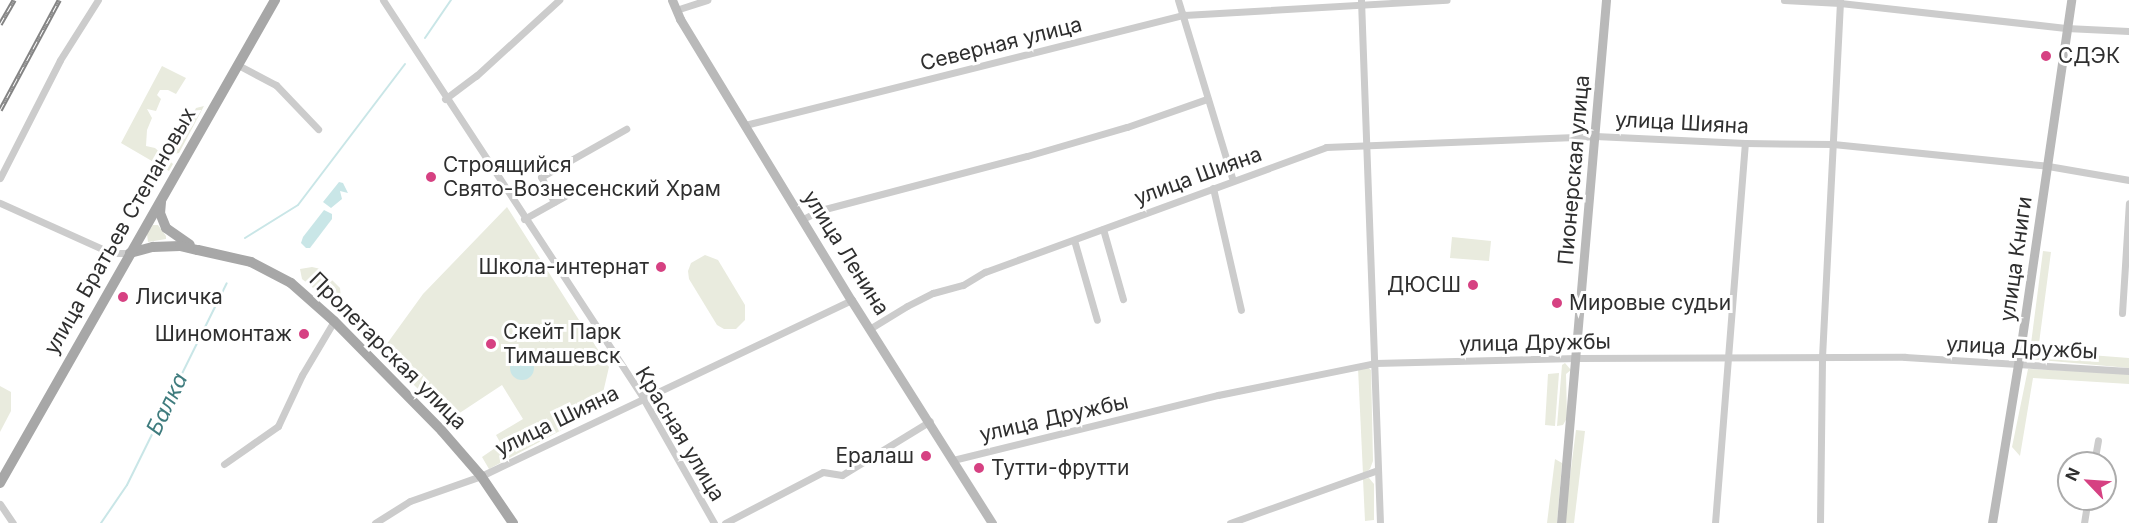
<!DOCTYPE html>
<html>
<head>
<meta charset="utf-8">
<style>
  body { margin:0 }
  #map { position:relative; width:2129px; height:523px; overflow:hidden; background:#fff; font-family:Inter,sans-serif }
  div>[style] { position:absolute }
  .green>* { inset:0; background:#e9ebde }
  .water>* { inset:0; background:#c9e6e7 }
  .round { border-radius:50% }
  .stream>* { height:2px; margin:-1px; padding:0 1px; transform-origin:1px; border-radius:1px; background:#c9e6e7 }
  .street>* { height:7px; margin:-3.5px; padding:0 3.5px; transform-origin:3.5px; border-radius:3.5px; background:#ccc }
  .secondary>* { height:9px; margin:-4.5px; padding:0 4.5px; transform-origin:4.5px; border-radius:4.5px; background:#b9b9b9 }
  .primary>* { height:10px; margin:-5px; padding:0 5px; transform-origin:5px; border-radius:5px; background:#a7a7a7 }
  .rail>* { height:4.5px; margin-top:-2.25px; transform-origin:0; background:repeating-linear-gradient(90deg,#fff 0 7px,#848484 0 14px); box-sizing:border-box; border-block:2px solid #848484 }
  .dots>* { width:16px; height:16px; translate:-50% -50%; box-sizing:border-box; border:3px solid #fff; border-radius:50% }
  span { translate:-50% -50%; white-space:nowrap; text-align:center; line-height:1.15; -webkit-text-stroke:6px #fff; paint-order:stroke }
  .street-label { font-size:21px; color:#2f2f2f }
  .poi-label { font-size:21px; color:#2f2f2f }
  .left { translate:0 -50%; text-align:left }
  .right { translate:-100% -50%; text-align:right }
  .water-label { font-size:22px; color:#3f7c7e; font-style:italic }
  .north { position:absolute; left:2057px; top:451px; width:60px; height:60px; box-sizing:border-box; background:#fff; border:2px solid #acacac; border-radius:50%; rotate:295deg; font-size:16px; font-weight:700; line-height:24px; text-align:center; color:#2f2f2f }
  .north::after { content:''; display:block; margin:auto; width:21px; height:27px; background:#d64182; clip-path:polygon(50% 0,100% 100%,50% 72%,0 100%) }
</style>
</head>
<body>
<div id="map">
  <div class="green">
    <div style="clip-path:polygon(162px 66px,186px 78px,176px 94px,168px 90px,160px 90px,157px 95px,161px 99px,156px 111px,147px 109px,152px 118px,147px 130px,146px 146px,155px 148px,173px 164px,169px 171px,121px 143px)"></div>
    <div style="clip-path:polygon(204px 106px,179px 153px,174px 154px,196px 108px)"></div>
    <div style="clip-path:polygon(507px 207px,609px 367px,599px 410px,489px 469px,482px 457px,501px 444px,496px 435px,523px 419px,502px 385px,449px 420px,381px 352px,423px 294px)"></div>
    <div style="clip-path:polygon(153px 225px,158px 225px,166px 236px,166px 239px,148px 242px,147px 234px)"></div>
    <div style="clip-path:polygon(1452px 237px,1491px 241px,1489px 261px,1450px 258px)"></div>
    <div style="clip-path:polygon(2043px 251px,2051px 252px,2038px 351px,2129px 358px,2129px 368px,2029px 359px)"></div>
    <div style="clip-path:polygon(705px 255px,718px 260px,745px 305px,745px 320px,736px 329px,724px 329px,717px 325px,689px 279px,688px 271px,691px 263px)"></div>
    <div style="clip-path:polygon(312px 267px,321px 269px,340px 288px,341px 298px,333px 302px,328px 300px,302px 279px,300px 269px)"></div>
    <div style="clip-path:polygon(1565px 363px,1571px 370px,1566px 374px,1567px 418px,1563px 425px,1557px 426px,1562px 365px)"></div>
    <div style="clip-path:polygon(1367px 367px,1371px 370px,1373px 461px,1370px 469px,1363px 474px,1358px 368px)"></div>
    <div style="clip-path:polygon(2028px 369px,2129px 373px,2129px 384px,2033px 378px,2020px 456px,2012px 447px)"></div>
    <div style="clip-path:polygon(1559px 373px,1555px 426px,1545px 425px,1548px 374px)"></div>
    <div style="clip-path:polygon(0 386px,11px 392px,11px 411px,0 432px)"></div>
    <div style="clip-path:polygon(1576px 430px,1585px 431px,1574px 523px,1564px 523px)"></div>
    <div style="clip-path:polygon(1555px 459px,1562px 463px,1557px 523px,1547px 523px)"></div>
    <div style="clip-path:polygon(1369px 478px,1374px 484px,1374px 520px,1365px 521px,1363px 479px)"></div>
  </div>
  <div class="water">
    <div style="clip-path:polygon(339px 182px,343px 183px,348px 193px,340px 191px,342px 199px,331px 208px,323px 202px)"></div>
    <div style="clip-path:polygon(324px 210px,332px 214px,332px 219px,310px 248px,306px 248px,301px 243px,303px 237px)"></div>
    <div class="round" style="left:510px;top:356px;width:24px;height:24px"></div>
  </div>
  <div class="stream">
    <div style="left:425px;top:38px;width:46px;rotate:-55.6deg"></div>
    <div style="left:245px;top:238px;width:62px;rotate:-31.9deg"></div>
    <div style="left:298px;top:205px;width:177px;rotate:-52.8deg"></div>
    <div style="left:101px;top:523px;width:46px;rotate:-55.6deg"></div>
    <div style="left:127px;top:485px;width:225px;rotate:-63.7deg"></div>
  </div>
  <div class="street">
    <div style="left:383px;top:0;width:475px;rotate:56.8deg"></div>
    <div style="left:643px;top:398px;width:144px;rotate:60.4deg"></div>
    <div style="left:1178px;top:0;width:189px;rotate:73.1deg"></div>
    <div style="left:1361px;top:0;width:523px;rotate:87.92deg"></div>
    <div style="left:1784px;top:0;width:56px;rotate:3.1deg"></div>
    <div style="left:1840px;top:3px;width:227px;rotate:6.3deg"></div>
    <div style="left:2066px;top:28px;width:63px;rotate:2.7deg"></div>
    <div style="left:676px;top:10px;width:33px;rotate:-18deg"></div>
    <div style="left:238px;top:65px;width:43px;rotate:27.8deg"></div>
    <div style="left:276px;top:85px;width:61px;rotate:46.3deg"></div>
    <div style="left:445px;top:99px;width:39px;rotate:-37deg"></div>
    <div style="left:476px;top:76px;width:113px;rotate:-42.5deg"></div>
    <div style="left:745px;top:125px;width:453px;rotate:-14.1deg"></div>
    <div style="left:1184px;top:15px;width:263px;rotate:-3.3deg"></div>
    <div style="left:0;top:178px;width:132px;rotate:-63deg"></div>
    <div style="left:60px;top:60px;width:71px;rotate:-57.7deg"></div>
    <div style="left:1213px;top:188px;width:125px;rotate:77.1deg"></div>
    <div style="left:554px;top:202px;width:28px;rotate:-117deg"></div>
    <div style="left:541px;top:177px;width:98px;rotate:-29.5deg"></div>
    <div style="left:0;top:203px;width:122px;rotate:24.2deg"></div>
    <div style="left:111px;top:253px;width:19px"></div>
    <div style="left:524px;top:219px;width:47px;rotate:-29.3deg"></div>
    <div style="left:803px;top:219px;width:20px;rotate:-27deg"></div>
    <div style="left:821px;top:210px;width:213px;rotate:-14.7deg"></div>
    <div style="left:1027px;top:156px;width:104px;rotate:-16.2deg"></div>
    <div style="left:1127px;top:127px;width:85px;rotate:-19.3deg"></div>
    <div style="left:1103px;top:229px;width:73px;rotate:74.1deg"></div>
    <div style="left:1074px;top:240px;width:83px;rotate:74deg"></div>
    <div style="left:2122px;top:313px;width:110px;rotate:-86.4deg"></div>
    <div style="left:871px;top:328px;width:42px;rotate:-31.4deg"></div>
    <div style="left:907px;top:306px;width:29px;rotate:-27deg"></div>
    <div style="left:933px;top:293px;width:31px;rotate:-15deg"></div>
    <div style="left:963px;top:285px;width:26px;rotate:-31deg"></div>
    <div style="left:985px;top:272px;width:363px;rotate:-20.1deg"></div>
    <div style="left:1326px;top:147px;width:269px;rotate:-2.3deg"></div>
    <div style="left:1595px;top:136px;width:150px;rotate:2.7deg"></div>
    <div style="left:1745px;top:143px;width:88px;rotate:0.7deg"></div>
    <div style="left:1833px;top:144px;width:216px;rotate:5.8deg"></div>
    <div style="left:2048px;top:166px;width:82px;rotate:9.8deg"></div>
    <div style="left:953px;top:460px;width:273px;rotate:-13.8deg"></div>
    <div style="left:1218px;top:395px;width:160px;rotate:-11.5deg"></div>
    <div style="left:1375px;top:363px;width:202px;rotate:-1.4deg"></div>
    <div style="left:1577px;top:358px;width:328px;rotate:-0.2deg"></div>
    <div style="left:1905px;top:357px;width:224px;rotate:3.6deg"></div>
    <div style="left:2094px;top:463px;width:23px;rotate:-80deg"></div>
    <div style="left:224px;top:464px;width:66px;rotate:-35.1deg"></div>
    <div style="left:278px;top:426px;width:56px;rotate:-64.8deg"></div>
    <div style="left:302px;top:375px;width:63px;rotate:-59.3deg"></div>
    <div style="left:0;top:504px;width:23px;rotate:56deg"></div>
    <div style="left:375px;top:523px;width:41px;rotate:-32.2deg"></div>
    <div style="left:410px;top:501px;width:75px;rotate:-19.4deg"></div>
    <div style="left:481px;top:476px;width:410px;rotate:-25.4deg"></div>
    <div style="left:725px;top:523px;width:110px;rotate:-27.5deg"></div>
    <div style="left:823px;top:472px;width:19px;rotate:9deg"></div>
    <div style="left:842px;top:475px;width:103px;rotate:-31.5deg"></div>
    <div style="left:1230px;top:523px;width:157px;rotate:-19.7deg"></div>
    <div style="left:1715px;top:523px;width:381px;rotate:-85.5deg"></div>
    <div style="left:1820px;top:523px;width:166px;rotate:-89.3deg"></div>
    <div style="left:1822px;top:357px;width:357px;rotate:-87.1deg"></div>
    <div style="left:2084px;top:523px;width:24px;rotate:-81deg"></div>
  </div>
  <div class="secondary">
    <div style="left:672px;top:0;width:21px;rotate:67deg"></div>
    <div style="left:680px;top:19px;width:329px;rotate:58.7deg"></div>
    <div style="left:851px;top:300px;width:264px;rotate:57.7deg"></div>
    <div style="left:1561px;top:523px;width:525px;rotate:-85.08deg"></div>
    <div style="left:1992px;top:523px;width:160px;rotate:-80.7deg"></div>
    <div style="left:2018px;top:365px;width:369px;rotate:-81.7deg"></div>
  </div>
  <div class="primary">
    <div style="left:161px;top:202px;width:11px;rotate:95deg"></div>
    <div style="left:160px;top:213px;width:16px;rotate:68deg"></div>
    <div style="left:166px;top:228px;width:29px;rotate:35deg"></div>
    <div style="left:130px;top:253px;width:24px;rotate:-15deg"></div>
    <div style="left:153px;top:247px;width:27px;rotate:-2deg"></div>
    <div style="left:180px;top:246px;width:18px;rotate:13deg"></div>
    <div style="left:198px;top:250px;width:54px;rotate:12.8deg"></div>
    <div style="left:251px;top:262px;width:45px;rotate:27.7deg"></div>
    <div style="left:291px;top:283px;width:57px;rotate:41.5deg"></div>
    <div style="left:334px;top:321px;width:154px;rotate:45.5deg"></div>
    <div style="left:442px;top:431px;width:60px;rotate:49.1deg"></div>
    <div style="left:481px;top:476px;width:57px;rotate:55.8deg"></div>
    <div style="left:0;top:483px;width:556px;rotate:-60.34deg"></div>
  </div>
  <div class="rail">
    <div style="left:0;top:24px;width:28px;rotate:-60deg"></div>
    <div style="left:0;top:110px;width:125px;rotate:-61.8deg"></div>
  </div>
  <div class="dots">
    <div style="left:2046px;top:56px;background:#d64182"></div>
    <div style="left:431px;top:177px;background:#d64182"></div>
    <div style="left:661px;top:267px;background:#d64182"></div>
    <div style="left:1473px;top:285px;background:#d64182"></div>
    <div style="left:123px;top:297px;background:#d64182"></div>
    <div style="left:1557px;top:303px;background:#d64182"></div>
    <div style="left:304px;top:334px;background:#d64182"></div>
    <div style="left:491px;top:344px;background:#d64182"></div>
    <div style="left:926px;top:456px;background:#d64182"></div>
    <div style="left:979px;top:468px;background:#d64182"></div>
  </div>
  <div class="street-label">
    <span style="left:1001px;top:44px;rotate:-14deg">Северная улица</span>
    <span style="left:1682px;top:123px;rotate:3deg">улица Шияна</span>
    <span style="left:1574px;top:170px;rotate:-85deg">Пионерская улица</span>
    <span style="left:1198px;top:176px;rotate:-20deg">улица Шияна</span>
    <span style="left:120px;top:231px;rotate:-60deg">улица Братьев Степановых</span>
    <span style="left:846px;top:253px;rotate:58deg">улица Ленина</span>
    <span style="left:2016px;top:259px;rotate:-82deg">улица Книги</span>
    <span style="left:1535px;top:343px;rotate:-1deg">улица Дружбы</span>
    <span style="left:2022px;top:348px;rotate:3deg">улица Дружбы</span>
    <span style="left:388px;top:351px;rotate:45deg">Пролетарская улица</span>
    <span style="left:1054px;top:418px;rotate:-13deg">улица Дружбы</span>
    <span style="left:557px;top:421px;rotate:-26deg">улица Шияна</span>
    <span style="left:680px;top:434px;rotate:59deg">Красная улица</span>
  </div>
  <div class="poi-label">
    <span class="left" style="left:2058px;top:56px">СДЭК</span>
    <span class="left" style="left:443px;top:177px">Строящийся<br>Свято-Вознесенский Храм</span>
    <span class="right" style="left:649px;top:267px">Школа-интернат</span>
    <span class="right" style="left:1461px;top:285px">ДЮСШ</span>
    <span class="left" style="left:135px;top:297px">Лисичка</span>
    <span class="left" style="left:1569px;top:303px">Мировые судьи</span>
    <span class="left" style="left:503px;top:344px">Скейт Парк<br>Тимашевск</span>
    <span class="right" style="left:292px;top:334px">Шиномонтаж</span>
    <span class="right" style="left:914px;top:456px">Ералаш</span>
    <span class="left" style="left:991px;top:468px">Тутти-фрутти</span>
  </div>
  <div class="water-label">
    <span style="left:167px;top:404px;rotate:-64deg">Балка</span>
  </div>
  <div class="north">N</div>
</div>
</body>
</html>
